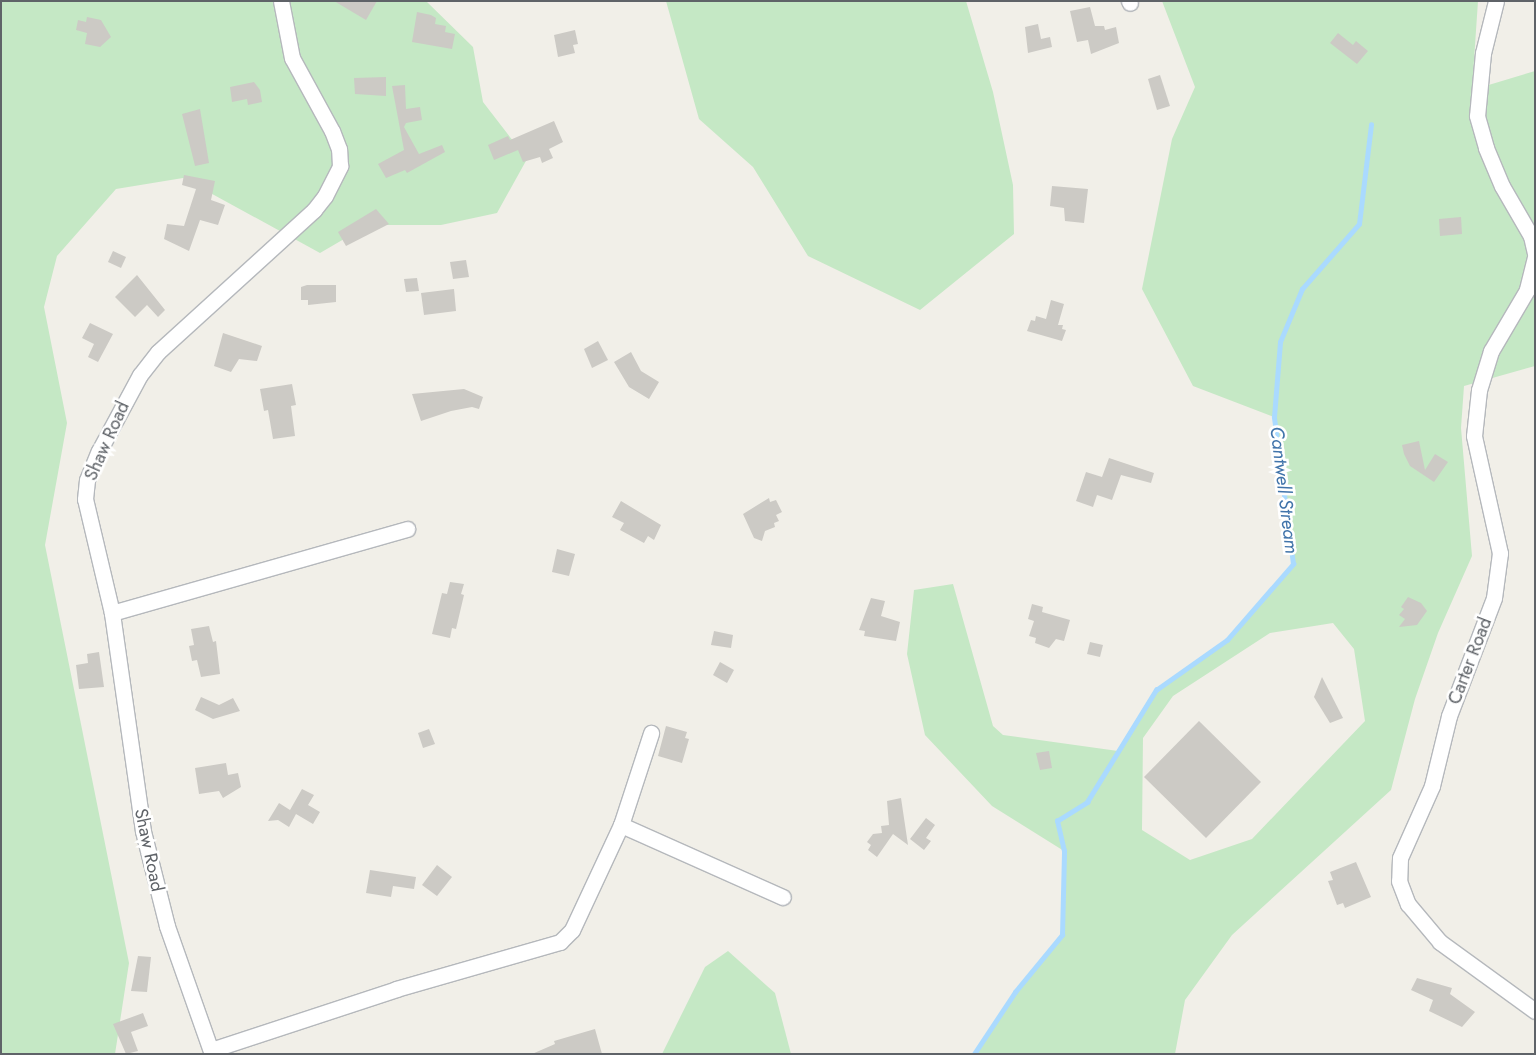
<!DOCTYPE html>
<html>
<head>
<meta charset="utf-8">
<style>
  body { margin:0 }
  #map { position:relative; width:1536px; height:1055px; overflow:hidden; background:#f1efe8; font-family:Jost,sans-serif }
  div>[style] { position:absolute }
  .green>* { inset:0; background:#c5e8c5 }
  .stream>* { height:4.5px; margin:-2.25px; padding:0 2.25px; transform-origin:2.25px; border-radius:2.25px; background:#aadaff }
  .building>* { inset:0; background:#cccac5 }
  .roads { filter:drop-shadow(1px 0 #b5b8bc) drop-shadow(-1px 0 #b5b8bc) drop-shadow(0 1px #b5b8bc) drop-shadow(0 -1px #b5b8bc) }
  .minor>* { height:15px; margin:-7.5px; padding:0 7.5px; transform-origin:7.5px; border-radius:7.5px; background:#fff }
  span { translate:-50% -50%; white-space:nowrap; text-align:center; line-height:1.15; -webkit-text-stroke:5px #fff; paint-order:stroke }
  .street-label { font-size:18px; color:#5f6368 }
  .water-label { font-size:19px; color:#4174aa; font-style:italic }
  .frame { position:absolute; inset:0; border:2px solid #5f6368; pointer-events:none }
</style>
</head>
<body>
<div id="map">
  <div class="green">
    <div style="clip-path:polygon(1px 1px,426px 1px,473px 47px,483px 102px,527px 159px,497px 213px,441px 225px,368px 225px,320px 253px,183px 178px,116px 189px,57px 256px,44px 307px,67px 423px,45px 545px,129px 963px,115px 1054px,1px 1054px)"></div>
    <div style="clip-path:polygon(666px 1px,966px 1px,993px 92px,1013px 185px,1014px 234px,920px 310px,808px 256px,753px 167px,699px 119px)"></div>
    <div style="clip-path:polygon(evenodd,1162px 1px,1478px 1px,1472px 90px,1535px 71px,1535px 366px,1464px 386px,1461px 428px,1472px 556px,1438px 633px,1415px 699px,1391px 790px,1232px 935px,1185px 1000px,1175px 1054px,974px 1054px,1015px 992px,1062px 935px,1064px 851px,992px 806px,925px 735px,907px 654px,914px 590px,953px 584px,993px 726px,1003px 735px,1118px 751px,1156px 690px,1227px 640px,1293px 564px,1274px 417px,1193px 386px,1142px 289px,1172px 139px,1195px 87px,1162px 1px,1333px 623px,1354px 649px,1365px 721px,1252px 839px,1190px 860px,1142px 830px,1143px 738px,1173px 696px,1270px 633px,1333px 623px)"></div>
    <div style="clip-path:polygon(728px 951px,775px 993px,791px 1054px,662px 1054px,705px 967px)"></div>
  </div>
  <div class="stream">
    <div style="left:974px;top:1054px;width:74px;rotate:-56.5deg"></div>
    <div style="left:1015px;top:992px;width:74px;rotate:-50.5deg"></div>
    <div style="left:1062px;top:935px;width:84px;rotate:-88.6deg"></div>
    <div style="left:1064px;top:851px;width:31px;rotate:-103deg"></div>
    <div style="left:1057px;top:821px;width:36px;rotate:-32deg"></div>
    <div style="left:1087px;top:802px;width:132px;rotate:-58.4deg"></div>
    <div style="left:1156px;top:690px;width:87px;rotate:-35.2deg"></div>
    <div style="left:1227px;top:640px;width:101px;rotate:-49deg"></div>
    <div style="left:1293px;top:564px;width:148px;rotate:-97.4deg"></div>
    <div style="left:1274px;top:417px;width:75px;rotate:-85.4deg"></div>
    <div style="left:1280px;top:342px;width:57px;rotate:-67.5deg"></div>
    <div style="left:1302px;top:289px;width:86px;rotate:-48.8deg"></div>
    <div style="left:1359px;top:224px;width:100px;rotate:-83.1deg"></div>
  </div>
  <div class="building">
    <div style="clip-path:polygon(334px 1px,377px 1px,366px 20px)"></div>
    <div style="clip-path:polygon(1090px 7px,1095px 26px,1104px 26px,1105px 30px,1116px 27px,1119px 43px,1091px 54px,1088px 40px,1077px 42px,1070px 11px)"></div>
    <div style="clip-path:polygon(417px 12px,431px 15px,436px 18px,435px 24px,446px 26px,445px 32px,455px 34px,452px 49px,412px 42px)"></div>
    <div style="clip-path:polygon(87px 17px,101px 20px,111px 37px,100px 47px,85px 44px,87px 33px,76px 30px,78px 20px,86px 22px)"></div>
    <div style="clip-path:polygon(1038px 24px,1041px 39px,1050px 37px,1052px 47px,1028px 53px,1025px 27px)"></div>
    <div style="clip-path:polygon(575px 30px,578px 44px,573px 45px,575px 53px,558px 57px,554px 35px)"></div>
    <div style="clip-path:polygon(1338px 33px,1353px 45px,1356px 41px,1368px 51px,1357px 64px,1330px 43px)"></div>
    <div style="clip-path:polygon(1160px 75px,1170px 106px,1157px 110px,1148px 79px)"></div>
    <div style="clip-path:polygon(386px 77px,386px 96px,355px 94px,354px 78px)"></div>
    <div style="clip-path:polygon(254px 82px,260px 90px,262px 102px,248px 105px,247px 99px,232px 102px,230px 87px)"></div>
    <div style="clip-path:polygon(405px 85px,406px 109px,420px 107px,422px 120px,406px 123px,404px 127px,419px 154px,442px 145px,445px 152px,407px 173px,405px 170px,386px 178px,378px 164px,404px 150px,392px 86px)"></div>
    <div style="clip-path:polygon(200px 109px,209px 163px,195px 166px,182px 114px)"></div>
    <div style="clip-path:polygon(554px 121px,563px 142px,549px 149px,553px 158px,542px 163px,540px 157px,523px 162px,518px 150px,494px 160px,488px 145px,508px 136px,510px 140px)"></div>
    <div style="clip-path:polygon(184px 175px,215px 181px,211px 200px,225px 205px,218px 225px,200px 220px,189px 251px,164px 239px,167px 224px,184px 226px,196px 189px,182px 185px)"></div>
    <div style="clip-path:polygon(1052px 186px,1088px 189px,1084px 223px,1065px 221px,1064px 208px,1050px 206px)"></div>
    <div style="clip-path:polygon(376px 209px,389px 224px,346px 246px,338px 232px)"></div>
    <div style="clip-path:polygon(1461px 217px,1462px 234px,1440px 236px,1439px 219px)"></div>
    <div style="clip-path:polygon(113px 251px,126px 257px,121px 268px,108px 262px)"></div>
    <div style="clip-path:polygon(466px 260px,469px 277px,453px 279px,450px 262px)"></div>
    <div style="clip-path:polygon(137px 275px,165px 310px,158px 317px,147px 305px,135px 317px,115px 297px)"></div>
    <div style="clip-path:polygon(417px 278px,419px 291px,406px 292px,404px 279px)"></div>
    <div style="clip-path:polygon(307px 285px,336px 285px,336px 302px,308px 305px,308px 300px,301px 300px,301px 287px)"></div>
    <div style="clip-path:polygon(454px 289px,456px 311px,424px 315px,421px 293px)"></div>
    <div style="clip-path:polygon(1051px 300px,1064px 304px,1058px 325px,1063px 325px,1062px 329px,1066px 330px,1062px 341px,1027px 331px,1031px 320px,1035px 321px,1036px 316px,1046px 319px)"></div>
    <div style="clip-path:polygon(90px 323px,113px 334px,98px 362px,88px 357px,94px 344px,82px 338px)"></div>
    <div style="clip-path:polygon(223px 333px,262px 346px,257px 361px,239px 359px,231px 372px,214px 366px)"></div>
    <div style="clip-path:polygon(598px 341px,608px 360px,592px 368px,584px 349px)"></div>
    <div style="clip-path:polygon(631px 352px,641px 371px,659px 382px,649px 399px,629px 387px,614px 362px)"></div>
    <div style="clip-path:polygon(292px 384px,296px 405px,291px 406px,295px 436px,273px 439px,268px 410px,264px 411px,260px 389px)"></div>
    <div style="clip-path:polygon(464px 389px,483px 397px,479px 409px,472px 407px,451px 411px,421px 421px,412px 394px)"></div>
    <div style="clip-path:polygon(1419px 441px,1425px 470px,1435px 454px,1448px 462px,1434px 482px,1410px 466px,1404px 454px,1402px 445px)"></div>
    <div style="clip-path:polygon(1109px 458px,1154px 473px,1151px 483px,1121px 475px,1112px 500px,1097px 495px,1093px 507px,1076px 501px,1086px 472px,1102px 477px)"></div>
    <div style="clip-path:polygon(769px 498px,770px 502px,776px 500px,782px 512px,776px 515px,779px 521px,774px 523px,775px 527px,765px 531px,762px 541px,754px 538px,743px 514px)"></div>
    <div style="clip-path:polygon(621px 501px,661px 525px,654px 540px,648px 536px,644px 543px,620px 530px,624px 523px,612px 517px)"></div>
    <div style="clip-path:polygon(557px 549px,575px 554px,569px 576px,552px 572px)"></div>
    <div style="clip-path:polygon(450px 582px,464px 584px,461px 594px,464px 595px,456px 629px,452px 628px,450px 638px,432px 634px,442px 593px,447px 594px)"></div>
    <div style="clip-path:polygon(1408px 597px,1421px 603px,1427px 611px,1417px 625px,1399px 627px,1405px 619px,1399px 615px,1404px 609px,1401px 607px)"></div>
    <div style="clip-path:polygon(871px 598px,885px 601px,881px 616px,900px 622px,896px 641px,864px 636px,865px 631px,859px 630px)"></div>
    <div style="clip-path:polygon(1032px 604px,1043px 607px,1042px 612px,1070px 620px,1064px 641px,1056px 639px,1049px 648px,1035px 643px,1036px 638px,1029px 636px,1034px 621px,1028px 619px)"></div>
    <div style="clip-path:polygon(209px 626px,213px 642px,216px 641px,220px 674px,201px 677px,197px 660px,192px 661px,189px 646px,194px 645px,191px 629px)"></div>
    <div style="clip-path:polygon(714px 631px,733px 635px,731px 648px,711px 645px)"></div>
    <div style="clip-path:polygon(1090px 642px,1103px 645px,1100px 657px,1087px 654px)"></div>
    <div style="clip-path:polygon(99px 652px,104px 687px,79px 689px,76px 665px,88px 663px,87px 654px)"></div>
    <div style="clip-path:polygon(720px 662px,734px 670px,727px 683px,713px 675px)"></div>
    <div style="clip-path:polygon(1322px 677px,1343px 718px,1330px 723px,1314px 697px)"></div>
    <div style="clip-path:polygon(201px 697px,219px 705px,233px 698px,240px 711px,213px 719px,195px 710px)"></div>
    <div style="clip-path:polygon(1199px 721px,1261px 782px,1206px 838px,1144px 777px)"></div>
    <div style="clip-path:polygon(666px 726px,687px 732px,685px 738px,689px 739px,682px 763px,658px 756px)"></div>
    <div style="clip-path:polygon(429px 729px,435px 744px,423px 748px,418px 733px)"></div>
    <div style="clip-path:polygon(1049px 751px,1052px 768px,1040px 770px,1036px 753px)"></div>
    <div style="clip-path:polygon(226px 763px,228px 775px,238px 773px,241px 787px,223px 798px,219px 791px,199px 794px,195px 768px)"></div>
    <div style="clip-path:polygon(302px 789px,314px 795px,308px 805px,320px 812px,313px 824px,296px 814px,289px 827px,278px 820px,268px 821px,279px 803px,290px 810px)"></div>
    <div style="clip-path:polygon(901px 798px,908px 845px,893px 834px,877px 857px,868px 850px,871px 845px,867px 842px,873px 834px,882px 833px,881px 826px,889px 825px,887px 801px)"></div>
    <div style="clip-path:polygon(926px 818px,935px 825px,926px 838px,931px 841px,924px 850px,910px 839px)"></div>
    <div style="clip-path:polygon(1356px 862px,1371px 897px,1345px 908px,1343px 903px,1337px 905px,1328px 881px,1333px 880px,1330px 872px)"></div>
    <div style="clip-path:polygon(437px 865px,452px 877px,437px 896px,422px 885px)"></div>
    <div style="clip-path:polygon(370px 870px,416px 877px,414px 889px,393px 886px,391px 897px,366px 893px)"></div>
    <div style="clip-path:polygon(138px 956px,151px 957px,147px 992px,131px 991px)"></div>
    <div style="clip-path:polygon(1417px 978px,1452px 988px,1450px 994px,1475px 1012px,1462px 1027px,1429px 1011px,1433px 1000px,1411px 990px)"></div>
    <div style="clip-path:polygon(143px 1013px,148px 1026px,131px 1032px,138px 1051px,126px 1054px,113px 1024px)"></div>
    <div style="clip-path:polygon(595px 1029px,602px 1054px,532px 1054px,555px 1044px,554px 1041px)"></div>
  </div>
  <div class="roads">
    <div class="minor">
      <div style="left:1129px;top:1px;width:2px;rotate:63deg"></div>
      <div style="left:1496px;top:1px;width:54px;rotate:104deg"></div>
      <div style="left:1483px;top:53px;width:63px;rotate:95.4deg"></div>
      <div style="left:1477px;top:116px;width:33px;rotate:74deg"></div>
      <div style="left:1486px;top:148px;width:41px;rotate:67.2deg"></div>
      <div style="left:1502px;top:186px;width:58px;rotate:59.9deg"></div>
      <div style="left:1531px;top:236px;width:18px;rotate:77deg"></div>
      <div style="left:1535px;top:257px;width:34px;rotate:104deg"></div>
      <div style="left:1527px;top:290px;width:71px;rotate:120.5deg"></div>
      <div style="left:1491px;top:351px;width:41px;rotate:107.1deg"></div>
      <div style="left:1479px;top:390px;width:46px;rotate:96.2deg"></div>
      <div style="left:1474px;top:436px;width:120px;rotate:77.5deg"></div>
      <div style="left:1500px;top:553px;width:45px;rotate:97.6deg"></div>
      <div style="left:1494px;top:598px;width:126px;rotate:110.9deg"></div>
      <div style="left:1449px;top:716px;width:72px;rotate:103.7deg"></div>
      <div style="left:1432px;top:786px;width:79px;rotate:114deg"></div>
      <div style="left:1400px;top:858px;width:23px;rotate:92deg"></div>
      <div style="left:1399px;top:881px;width:25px;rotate:69deg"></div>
      <div style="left:1408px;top:904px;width:50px;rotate:49.9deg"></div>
      <div style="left:1440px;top:942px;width:117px;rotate:36deg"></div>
      <div style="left:112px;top:613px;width:307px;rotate:-15.9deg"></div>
      <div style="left:621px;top:825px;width:177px;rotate:24deg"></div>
      <div style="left:211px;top:1050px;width:195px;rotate:-18.2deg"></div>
      <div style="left:396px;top:989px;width:171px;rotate:-16deg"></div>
      <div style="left:560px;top:942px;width:17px;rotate:-45deg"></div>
      <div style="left:572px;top:930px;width:116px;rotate:-65deg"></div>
      <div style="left:621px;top:825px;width:97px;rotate:-71.9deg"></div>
      <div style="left:212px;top:1054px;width:136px;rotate:-109.4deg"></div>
      <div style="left:167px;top:926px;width:98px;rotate:-104.2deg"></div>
      <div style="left:143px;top:831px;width:220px;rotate:-98.1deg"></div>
      <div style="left:112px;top:613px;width:117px;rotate:-103.3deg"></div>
      <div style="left:85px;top:499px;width:19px;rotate:-84deg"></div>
      <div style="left:87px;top:480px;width:31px;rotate:-68deg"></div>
      <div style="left:99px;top:451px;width:86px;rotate:-61.7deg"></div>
      <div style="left:140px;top:375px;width:29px;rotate:-52deg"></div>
      <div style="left:158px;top:352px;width:211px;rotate:-42.3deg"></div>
      <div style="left:314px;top:210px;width:18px;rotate:-52deg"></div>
      <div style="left:325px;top:196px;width:34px;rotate:-63deg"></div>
      <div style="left:340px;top:166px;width:17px;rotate:-93deg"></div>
      <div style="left:339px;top:149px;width:19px;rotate:-111deg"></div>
      <div style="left:332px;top:131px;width:83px;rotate:-118.7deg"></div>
      <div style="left:292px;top:58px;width:58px;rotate:-100.9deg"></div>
    </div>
  </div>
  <div class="street-label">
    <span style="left:107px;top:441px;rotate:-66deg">Shaw Road</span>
    <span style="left:1470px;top:661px;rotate:-69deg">Carter Road</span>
    <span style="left:149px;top:850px;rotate:78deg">Shaw Road</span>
  </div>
  <div class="water-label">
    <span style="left:1284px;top:490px;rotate:83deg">Cantwell Stream</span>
  </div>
  <div class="frame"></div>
</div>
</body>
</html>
